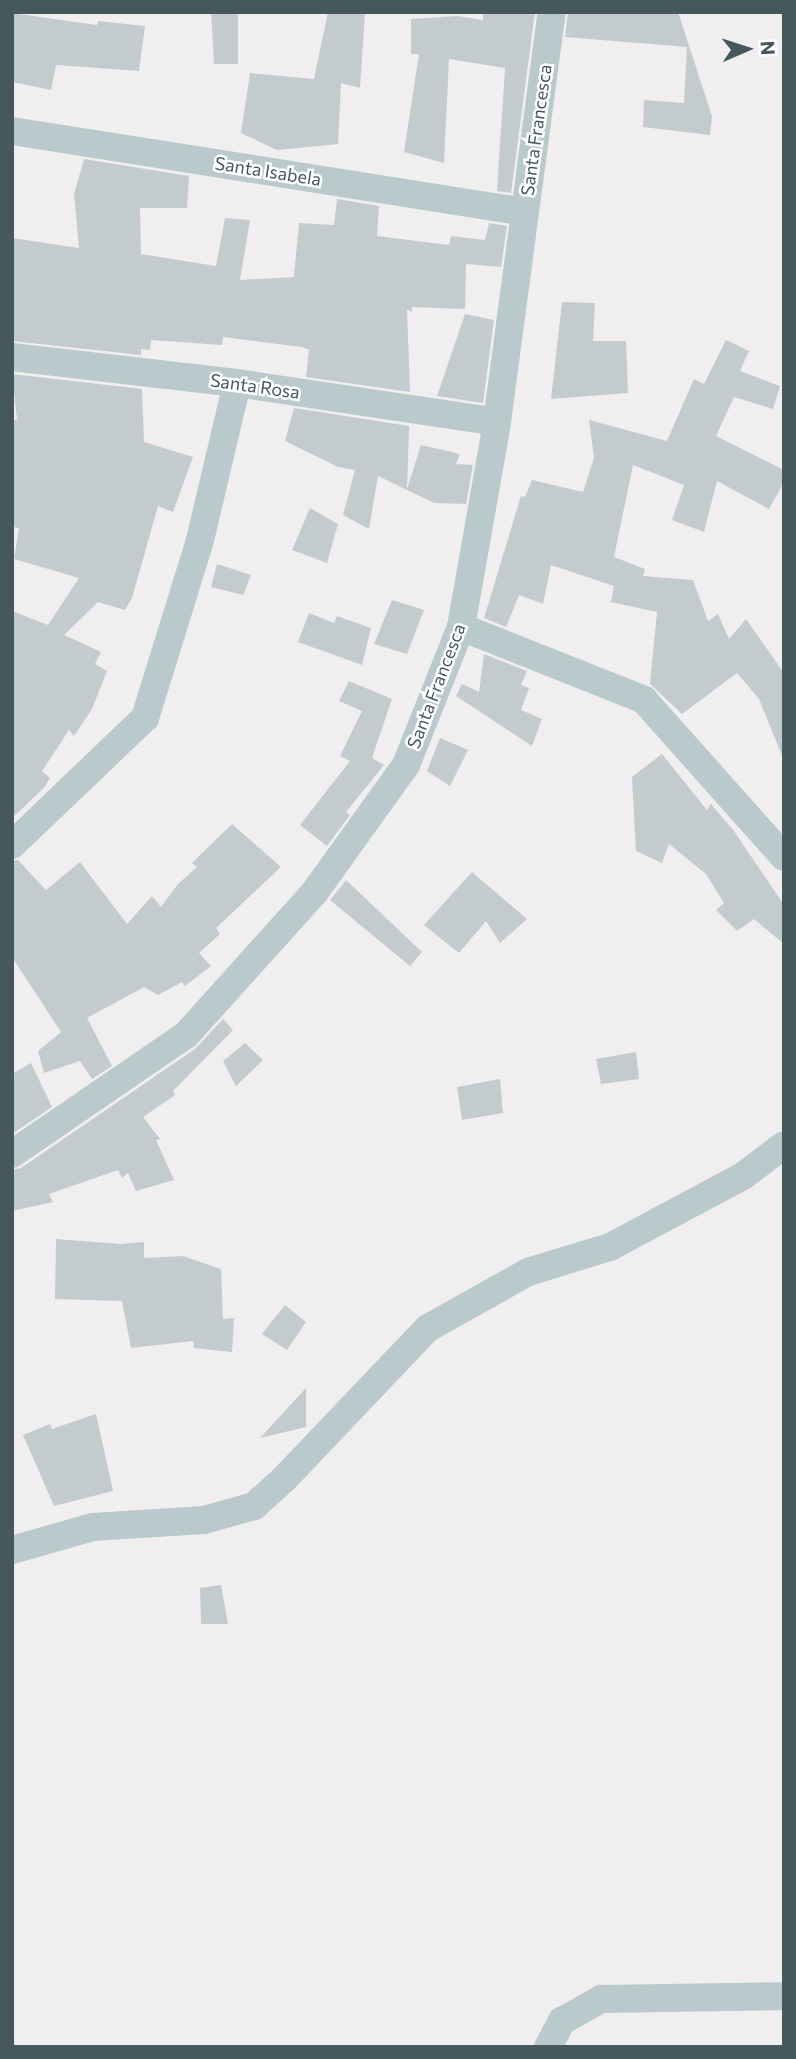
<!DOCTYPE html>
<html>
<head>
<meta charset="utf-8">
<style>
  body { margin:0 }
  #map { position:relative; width:796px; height:2059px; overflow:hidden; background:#f1eeef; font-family:Commissioner,sans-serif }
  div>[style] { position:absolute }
  .building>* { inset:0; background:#c4cbce }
  .minor>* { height:28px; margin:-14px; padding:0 14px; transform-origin:14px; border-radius:14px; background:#b9c9cc }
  span { translate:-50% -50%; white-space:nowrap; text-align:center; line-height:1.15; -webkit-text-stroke:5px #fff; paint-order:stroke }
  .street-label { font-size:18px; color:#45595d }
  .frame { position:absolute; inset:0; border:14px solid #45595d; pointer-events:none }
  .north { position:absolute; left:712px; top:14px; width:70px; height:70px; -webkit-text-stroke:5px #fff; paint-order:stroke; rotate:87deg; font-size:19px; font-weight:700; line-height:28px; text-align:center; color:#45595d }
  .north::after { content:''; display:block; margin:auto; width:24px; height:32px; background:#45595d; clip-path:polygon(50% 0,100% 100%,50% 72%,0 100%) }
</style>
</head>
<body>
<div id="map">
  <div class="building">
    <div style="clip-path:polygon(211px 12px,238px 12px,238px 64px,214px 64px)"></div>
    <div style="clip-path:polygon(328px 12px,365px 12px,360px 88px,341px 83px,338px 144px,277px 150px,241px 133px,250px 73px,314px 79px)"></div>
    <div style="clip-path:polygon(483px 12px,535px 12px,511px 193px,497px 191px,505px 68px,449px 59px,444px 163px,404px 152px,419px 54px,411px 54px,411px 19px,457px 16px,483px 20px)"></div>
    <div style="clip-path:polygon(568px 12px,678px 12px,712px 116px,710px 135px,643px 127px,644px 100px,684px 103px,687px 47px,565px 37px)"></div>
    <div style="clip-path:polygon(12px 13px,97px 25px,98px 21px,145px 26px,139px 71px,56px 65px,51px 90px,12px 82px)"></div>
    <div style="clip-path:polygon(84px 159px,189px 176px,187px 208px,140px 208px,141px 254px,216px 266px,225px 218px,250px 220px,240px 280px,294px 277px,299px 223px,334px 225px,337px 199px,379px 206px,377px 236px,449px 245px,451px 236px,485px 240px,489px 223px,507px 226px,501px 267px,466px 264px,465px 309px,412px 307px,412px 312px,407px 310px,410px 392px,306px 377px,309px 350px,302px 347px,223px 337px,222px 345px,151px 340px,150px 350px,141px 349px,141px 355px,12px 341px,12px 238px,79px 248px,74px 194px)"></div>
    <div style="clip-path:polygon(562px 302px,595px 303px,593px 341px,626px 341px,628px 393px,551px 399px)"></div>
    <div style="clip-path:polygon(465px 314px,494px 320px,483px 403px,437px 396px)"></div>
    <div style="clip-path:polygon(726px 340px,749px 351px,740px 371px,780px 386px,773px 409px,734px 397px,716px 436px,784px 470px,784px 482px,769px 509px,717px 481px,704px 532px,672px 520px,684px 485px,633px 465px,614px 557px,645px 569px,643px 576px,693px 580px,708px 621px,718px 614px,729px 639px,746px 619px,784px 673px,783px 758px,759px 699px,737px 673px,682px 714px,650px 684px,657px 612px,611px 602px,614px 586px,551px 565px,543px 604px,519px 595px,506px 627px,484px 618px,521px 496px,525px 497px,532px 480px,583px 492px,594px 458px,589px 420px,667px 441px,694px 379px,704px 384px)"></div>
    <div style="clip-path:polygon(12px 374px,142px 389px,144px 442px,193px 457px,173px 512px,158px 506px,132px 598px,125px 610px,98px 602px,64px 635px,101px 652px,95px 664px,107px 671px,92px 709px,74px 736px,69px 730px,42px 771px,50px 778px,44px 788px,12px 818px,12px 611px,48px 625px,79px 578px,14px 559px,19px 528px,12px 527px,12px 419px,17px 420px)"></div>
    <div style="clip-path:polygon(294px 408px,409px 426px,407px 489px,421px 445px,460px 454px,456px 464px,473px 465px,466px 504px,434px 503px,378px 476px,369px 529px,343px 515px,355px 470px,338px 467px,285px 441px)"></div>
    <div style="clip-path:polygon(310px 508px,338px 524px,327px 563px,292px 550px)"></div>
    <div style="clip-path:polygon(217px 564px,251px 575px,243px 595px,211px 587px)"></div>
    <div style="clip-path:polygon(392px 600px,424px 610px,407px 654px,374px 644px)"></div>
    <div style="clip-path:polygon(309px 613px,334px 623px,337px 616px,371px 628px,362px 665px,298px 642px)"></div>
    <div style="clip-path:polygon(484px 654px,527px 671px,521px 685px,529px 688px,521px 710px,542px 719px,532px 746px,456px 696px,462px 684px,479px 692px)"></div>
    <div style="clip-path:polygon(349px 681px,392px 699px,372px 758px,384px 765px,346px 812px,350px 815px,327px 846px,300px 825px,350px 761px,340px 756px,362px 711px,339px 701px)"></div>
    <div style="clip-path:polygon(440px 738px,468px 750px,450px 786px,427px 771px)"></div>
    <div style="clip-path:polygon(662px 754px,707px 810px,711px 804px,734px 831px,784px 905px,784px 944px,754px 919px,737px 931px,716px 910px,724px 903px,706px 874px,669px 844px,662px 863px,636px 851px,632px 777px)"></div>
    <div style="clip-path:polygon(232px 824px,281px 867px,216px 928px,220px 934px,199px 953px,211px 966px,185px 986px,182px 982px,158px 995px,144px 987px,87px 1018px,112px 1066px,92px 1079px,80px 1061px,44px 1073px,38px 1051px,61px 1032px,12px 957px,12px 861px,18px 860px,46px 890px,80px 862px,127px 924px,152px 896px,161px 907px,178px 884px,197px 867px,192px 863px)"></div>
    <div style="clip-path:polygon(472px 872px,527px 919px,500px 943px,486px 921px,459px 953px,424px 925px)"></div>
    <div style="clip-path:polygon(346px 880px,422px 952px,410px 966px,330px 900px)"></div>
    <div style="clip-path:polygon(223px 1019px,233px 1030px,173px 1091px,175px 1095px,143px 1117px,160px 1139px,156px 1140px,174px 1180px,136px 1191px,128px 1173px,122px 1178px,118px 1170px,49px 1194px,53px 1202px,12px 1211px,12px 1170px,21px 1168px,195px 1049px)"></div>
    <div style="clip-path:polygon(245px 1043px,263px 1060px,236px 1086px,223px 1061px)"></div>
    <div style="clip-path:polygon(636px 1052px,639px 1079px,601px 1084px,596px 1059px)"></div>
    <div style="clip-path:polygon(31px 1063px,52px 1107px,12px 1134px,12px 1074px)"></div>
    <div style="clip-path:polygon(500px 1079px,503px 1113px,462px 1120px,457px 1087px)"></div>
    <div style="clip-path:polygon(56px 1239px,121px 1244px,144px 1242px,144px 1258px,183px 1256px,221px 1269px,223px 1319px,234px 1318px,232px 1352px,194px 1348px,193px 1341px,131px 1348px,122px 1301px,55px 1299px)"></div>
    <div style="clip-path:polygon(285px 1305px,306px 1322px,287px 1350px,262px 1334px)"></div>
    <div style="clip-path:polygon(306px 1388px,306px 1427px,260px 1438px)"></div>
    <div style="clip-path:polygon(96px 1414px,113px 1491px,54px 1506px,23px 1435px,50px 1424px,52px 1429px)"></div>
    <div style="clip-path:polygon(221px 1585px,228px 1624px,201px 1624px,200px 1588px)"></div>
  </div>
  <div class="minor">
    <div style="left:12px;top:131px;width:519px;rotate:8.97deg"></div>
    <div style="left:12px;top:357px;width:226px;rotate:6.6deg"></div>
    <div style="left:237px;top:383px;width:263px;rotate:8.5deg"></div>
    <div style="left:461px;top:627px;width:197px;rotate:21.7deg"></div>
    <div style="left:644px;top:700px;width:210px;rotate:48.3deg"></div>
    <div style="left:12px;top:845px;width:184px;rotate:-43.7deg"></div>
    <div style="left:145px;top:718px;width:186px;rotate:-72.8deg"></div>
    <div style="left:200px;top:540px;width:161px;rotate:-76.7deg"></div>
    <div style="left:12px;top:1154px;width:211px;rotate:-34.4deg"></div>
    <div style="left:186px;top:1035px;width:191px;rotate:-48deg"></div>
    <div style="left:314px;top:893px;width:158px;rotate:-54.3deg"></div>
    <div style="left:406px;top:765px;width:149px;rotate:-68.3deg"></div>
    <div style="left:461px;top:627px;width:208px;rotate:-80deg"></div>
    <div style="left:497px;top:422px;width:414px;rotate:-82.4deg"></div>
    <div style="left:12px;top:1550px;width:84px;rotate:-15.9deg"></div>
    <div style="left:93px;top:1527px;width:111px;rotate:-3.6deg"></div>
    <div style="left:204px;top:1520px;width:52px;rotate:-15.6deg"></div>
    <div style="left:254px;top:1506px;width:40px;rotate:-42deg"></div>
    <div style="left:284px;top:1479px;width:209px;rotate:-46.4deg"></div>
    <div style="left:428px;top:1328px;width:115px;rotate:-29.2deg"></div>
    <div style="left:528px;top:1272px;width:86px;rotate:-17deg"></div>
    <div style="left:610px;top:1247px;width:151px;rotate:-28.1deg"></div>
    <div style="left:743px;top:1176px;width:51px;rotate:-37.1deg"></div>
    <div style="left:548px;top:2047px;width:30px;rotate:-62deg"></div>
    <div style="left:562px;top:2021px;width:45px;rotate:-29.4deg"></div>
    <div style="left:601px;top:1999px;width:183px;rotate:-0.9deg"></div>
  </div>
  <div class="street-label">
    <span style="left:536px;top:130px;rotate:-82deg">Santa Francesca</span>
    <span style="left:268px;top:171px;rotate:9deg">Santa Isabela</span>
    <span style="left:255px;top:386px;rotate:8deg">Santa Rosa</span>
    <span style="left:436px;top:686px;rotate:-69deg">Santa Francesca</span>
  </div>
  <div class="frame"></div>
  <div class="north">N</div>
</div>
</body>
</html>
